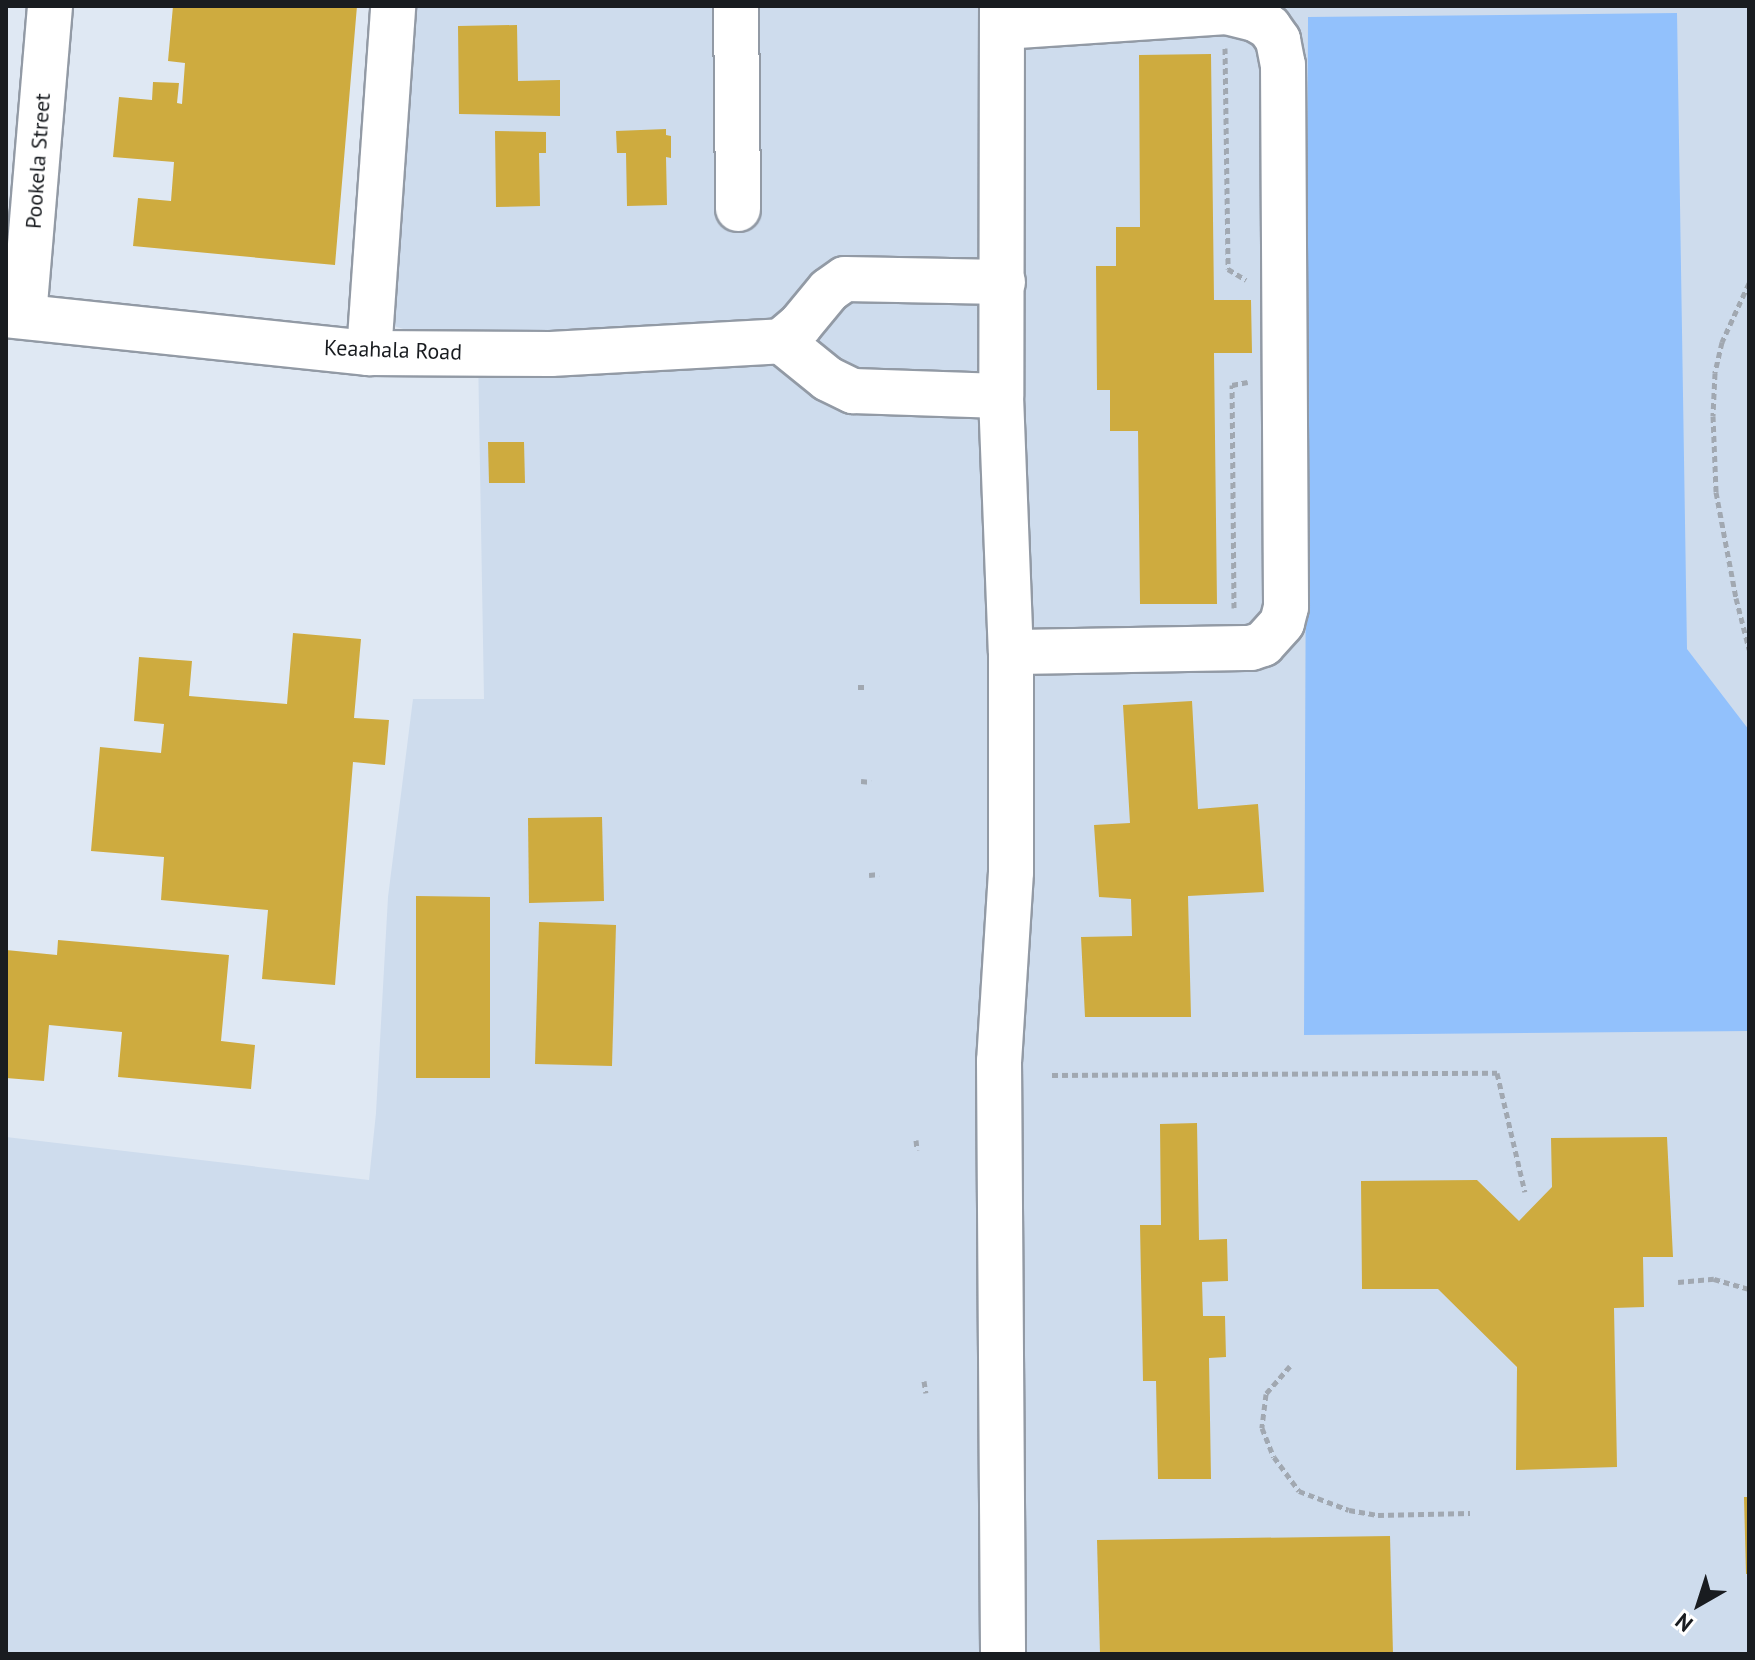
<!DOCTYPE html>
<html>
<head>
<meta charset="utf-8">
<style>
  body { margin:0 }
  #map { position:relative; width:1755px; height:1660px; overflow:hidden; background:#dfe8f3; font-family:"PT Sans",sans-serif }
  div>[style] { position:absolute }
  .built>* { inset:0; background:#cedced }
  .green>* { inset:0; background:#92c1fc }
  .building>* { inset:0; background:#ceab3f }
  .path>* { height:5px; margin-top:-2.5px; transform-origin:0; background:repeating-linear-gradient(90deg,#a1a8b1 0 6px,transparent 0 10px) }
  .roads { filter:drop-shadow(2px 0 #929aa5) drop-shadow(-2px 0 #929aa5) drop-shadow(0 2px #929aa5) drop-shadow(0 -2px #929aa5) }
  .minor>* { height:44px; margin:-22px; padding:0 22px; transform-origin:22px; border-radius:22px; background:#fff }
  span { translate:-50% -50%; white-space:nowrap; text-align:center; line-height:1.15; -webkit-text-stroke:6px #fff; paint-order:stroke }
  .street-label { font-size:22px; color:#191c20 }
  .frame { position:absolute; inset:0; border:8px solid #191c20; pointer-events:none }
  .north { position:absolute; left:1659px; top:1564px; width:80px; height:80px; -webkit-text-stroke:6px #fff; paint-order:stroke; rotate:219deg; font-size:22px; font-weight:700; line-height:32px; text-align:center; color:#191c20 }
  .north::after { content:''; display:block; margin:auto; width:28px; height:36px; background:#191c20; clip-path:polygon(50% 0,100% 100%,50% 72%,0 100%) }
</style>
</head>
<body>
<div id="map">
  <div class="built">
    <div style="clip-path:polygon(393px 6px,1749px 6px,1749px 1654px,6px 1654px,6px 1137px,369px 1180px,376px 1113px,388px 897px,413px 699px,484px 699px,478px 353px,369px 318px)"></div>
  </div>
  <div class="green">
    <div style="clip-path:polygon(1677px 13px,1687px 649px,1749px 730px,1749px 1031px,1304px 1035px,1308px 17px)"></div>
  </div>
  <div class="building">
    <div style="clip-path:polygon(173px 6px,357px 6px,335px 265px,133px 246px,138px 198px,171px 201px,174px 162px,113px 157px,119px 97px,152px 100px,153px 82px,179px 83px,177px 103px,182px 104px,185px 63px,168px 61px)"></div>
    <div style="clip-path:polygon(517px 25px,518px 81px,560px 80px,560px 116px,459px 114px,458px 26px)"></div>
    <div style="clip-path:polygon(1211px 54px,1214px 300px,1251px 300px,1252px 353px,1214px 353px,1217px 604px,1140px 604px,1138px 431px,1110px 431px,1110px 390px,1097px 390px,1096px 266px,1116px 266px,1116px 227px,1140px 227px,1139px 55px)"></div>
    <div style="clip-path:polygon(666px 129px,666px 135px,671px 136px,671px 158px,666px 157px,667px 205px,627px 206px,626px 153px,617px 153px,616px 131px)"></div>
    <div style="clip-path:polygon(495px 131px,546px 132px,546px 153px,539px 153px,540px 206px,496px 207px)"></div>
    <div style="clip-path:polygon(488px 442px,524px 442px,525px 483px,489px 483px)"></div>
    <div style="clip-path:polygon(293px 633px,361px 639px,354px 718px,389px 720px,385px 765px,353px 762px,335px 985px,262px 979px,268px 910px,161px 900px,164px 857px,91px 851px,100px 747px,161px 753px,164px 724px,134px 721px,139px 657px,192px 661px,189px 696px,287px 704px)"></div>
    <div style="clip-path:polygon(1192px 701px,1198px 809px,1258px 804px,1264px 892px,1188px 896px,1191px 1017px,1085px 1017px,1081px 937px,1132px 936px,1131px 899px,1099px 897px,1094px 825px,1130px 823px,1123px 705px)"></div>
    <div style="clip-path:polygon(602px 817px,604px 901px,529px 903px,528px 818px)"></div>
    <div style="clip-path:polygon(416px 896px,490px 897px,490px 1078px,416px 1078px)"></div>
    <div style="clip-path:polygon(539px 922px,616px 925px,612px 1066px,535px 1064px)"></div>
    <div style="clip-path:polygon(58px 940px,229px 955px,221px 1041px,255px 1045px,251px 1089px,118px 1077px,122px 1032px,49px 1025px,44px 1081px,6px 1078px,6px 950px,57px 955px)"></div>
    <div style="clip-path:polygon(1197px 1123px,1199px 1240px,1227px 1239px,1228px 1281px,1202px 1282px,1203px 1316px,1225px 1316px,1226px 1357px,1209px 1358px,1211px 1479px,1158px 1479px,1156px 1381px,1143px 1381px,1140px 1225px,1161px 1225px,1160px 1124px)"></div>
    <div style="clip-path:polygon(1667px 1137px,1673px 1257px,1643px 1257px,1644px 1307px,1614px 1308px,1617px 1467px,1516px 1470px,1517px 1367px,1438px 1289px,1362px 1289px,1361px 1181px,1477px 1180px,1519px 1221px,1552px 1187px,1551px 1138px)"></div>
    <div style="clip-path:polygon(1744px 1497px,1749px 1497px,1749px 1574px,1746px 1574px)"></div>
    <div style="clip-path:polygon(1390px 1536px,1393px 1654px,1100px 1654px,1097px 1540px)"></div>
  </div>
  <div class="path">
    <div style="left:1225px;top:48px;width:221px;rotate:89.2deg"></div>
    <div style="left:1228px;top:269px;width:21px;rotate:31deg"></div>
    <div style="left:1749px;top:283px;width:65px;rotate:114.6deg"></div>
    <div style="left:1722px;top:342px;width:32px;rotate:103deg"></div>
    <div style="left:1715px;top:373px;width:43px;rotate:92.7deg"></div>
    <div style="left:1713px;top:416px;width:76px;rotate:87.7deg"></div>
    <div style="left:1716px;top:492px;width:108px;rotate:79.3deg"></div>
    <div style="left:1736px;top:598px;width:53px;rotate:75.7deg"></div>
    <div style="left:1234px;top:608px;width:223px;rotate:-90.5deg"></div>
    <div style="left:1232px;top:385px;width:16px;rotate:-11deg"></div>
    <div style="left:858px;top:687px;width:9px"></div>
    <div style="left:861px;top:781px;width:10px;rotate:6deg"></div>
    <div style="left:869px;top:875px;width:10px;rotate:-6deg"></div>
    <div style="left:1052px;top:1075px;width:445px;rotate:-0.3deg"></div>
    <div style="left:1497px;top:1073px;width:122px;rotate:76.8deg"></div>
    <div style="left:916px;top:1140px;width:10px;rotate:84deg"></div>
    <div style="left:1678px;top:1282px;width:36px;rotate:-5deg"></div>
    <div style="left:1714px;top:1279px;width:36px;rotate:16deg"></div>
    <div style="left:1290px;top:1366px;width:37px;rotate:131deg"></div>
    <div style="left:1266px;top:1394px;width:34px;rotate:97deg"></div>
    <div style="left:1262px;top:1428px;width:31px;rotate:68deg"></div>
    <div style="left:1274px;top:1457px;width:42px;rotate:53.7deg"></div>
    <div style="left:1299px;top:1491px;width:53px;rotate:20.8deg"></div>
    <div style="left:1349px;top:1510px;width:29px;rotate:10deg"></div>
    <div style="left:1378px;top:1515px;width:92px;rotate:-1.2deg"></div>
    <div style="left:924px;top:1381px;width:12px;rotate:81deg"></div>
  </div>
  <div class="roads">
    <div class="minor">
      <div style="left:736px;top:6px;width:203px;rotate:89.4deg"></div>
      <div style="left:1002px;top:6px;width:390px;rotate:90.1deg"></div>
      <div style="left:1001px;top:396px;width:256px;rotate:87.8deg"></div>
      <div style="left:1011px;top:652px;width:220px;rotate:90deg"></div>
      <div style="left:1011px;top:872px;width:189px;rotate:93.6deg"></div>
      <div style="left:999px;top:1061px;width:593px;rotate:89.61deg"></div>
      <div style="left:1003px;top:27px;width:224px;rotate:-3.8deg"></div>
      <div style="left:1226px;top:12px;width:30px;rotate:14deg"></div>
      <div style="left:1255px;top:19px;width:16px;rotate:30deg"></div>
      <div style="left:1269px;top:27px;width:16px;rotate:55deg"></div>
      <div style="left:1278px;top:40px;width:25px;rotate:79deg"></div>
      <div style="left:1283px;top:65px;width:542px;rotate:89.68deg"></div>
      <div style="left:1286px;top:607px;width:16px;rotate:104deg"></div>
      <div style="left:1282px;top:623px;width:28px;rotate:132deg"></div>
      <div style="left:1263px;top:644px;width:13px;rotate:162deg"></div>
      <div style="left:1251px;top:648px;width:240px;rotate:179deg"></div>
      <div style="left:6px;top:315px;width:365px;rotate:6deg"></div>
      <div style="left:369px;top:353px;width:182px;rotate:0.3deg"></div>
      <div style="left:551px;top:354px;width:230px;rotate:-3.2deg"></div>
      <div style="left:781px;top:341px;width:25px;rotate:-40deg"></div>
      <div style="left:800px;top:325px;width:45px;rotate:-50.4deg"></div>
      <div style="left:829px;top:290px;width:19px;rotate:-35deg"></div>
      <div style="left:845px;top:279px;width:158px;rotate:1.1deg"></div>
      <div style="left:24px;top:316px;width:311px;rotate:-85.2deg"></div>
      <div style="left:781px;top:341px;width:60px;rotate:39deg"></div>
      <div style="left:828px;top:379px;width:28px;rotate:26deg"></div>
      <div style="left:853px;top:391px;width:148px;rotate:1.9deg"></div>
      <div style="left:369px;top:353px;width:348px;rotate:-86deg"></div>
    </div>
  </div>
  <div class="street-label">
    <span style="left:38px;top:161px;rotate:-86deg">Pookela Street</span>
    <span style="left:393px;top:350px;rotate:2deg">Keaahala Road</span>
  </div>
  <div class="frame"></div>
  <div class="north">N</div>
</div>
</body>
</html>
